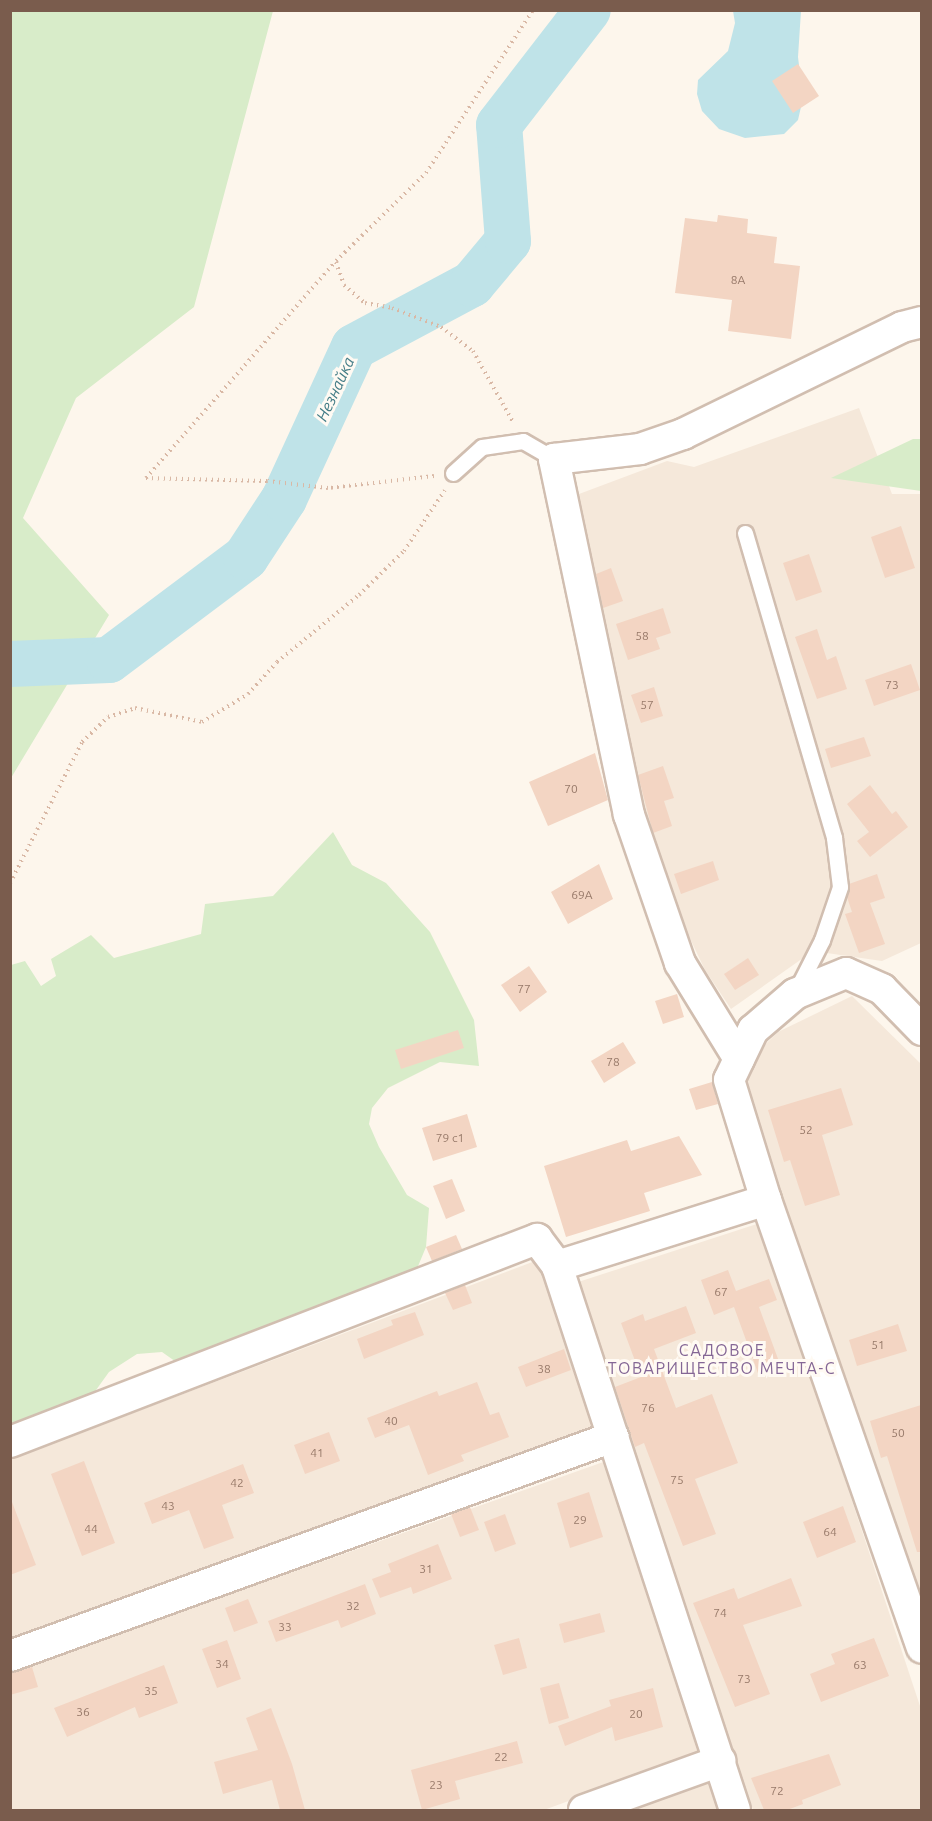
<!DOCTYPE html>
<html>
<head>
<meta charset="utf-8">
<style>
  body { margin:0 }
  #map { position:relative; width:932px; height:1821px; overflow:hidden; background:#fdf6ec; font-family:Ubuntu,sans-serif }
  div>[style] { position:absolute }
  .residential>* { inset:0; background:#f5e8da }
  .green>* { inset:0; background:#d8ecc9 }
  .water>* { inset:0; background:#bfe3e8 }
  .river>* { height:46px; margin:-23px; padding:0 23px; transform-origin:23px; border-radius:23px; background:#bfe3e8 }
  .building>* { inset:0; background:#f3d5c3 }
  .path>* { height:4px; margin-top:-2px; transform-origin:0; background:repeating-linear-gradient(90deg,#d9b8a5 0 1.5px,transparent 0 6px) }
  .roads { filter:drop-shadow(2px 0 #d1beb0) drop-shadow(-2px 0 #d1beb0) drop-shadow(0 2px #d1beb0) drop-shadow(0 -2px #d1beb0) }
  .lane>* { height:15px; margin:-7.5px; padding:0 7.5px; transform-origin:7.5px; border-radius:7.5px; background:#fff }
  .street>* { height:30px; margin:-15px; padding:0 15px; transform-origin:15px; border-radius:15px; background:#fff }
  span { translate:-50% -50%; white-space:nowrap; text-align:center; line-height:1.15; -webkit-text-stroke:6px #fffaf3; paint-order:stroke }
  .number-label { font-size:12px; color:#987a6a }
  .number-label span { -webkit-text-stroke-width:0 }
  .water-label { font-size:16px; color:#437c86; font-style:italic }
  .neighbourhood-label { font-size:16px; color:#846695; letter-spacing:1.5px }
  .frame { position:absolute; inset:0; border:12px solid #7a5c4d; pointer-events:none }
</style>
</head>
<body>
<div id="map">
  <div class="residential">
    <div style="clip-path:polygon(859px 408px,892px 494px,921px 494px,921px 943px,882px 961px,813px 951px,731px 1009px,705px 970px,635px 823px,571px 497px,667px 461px,694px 467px)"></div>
    <div style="clip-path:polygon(852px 996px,921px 1064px,921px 1633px,740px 1092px,750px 1059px,778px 1032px)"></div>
    <div style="clip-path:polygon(760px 1223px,921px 1709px,921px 1810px,753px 1810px,569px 1285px)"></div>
    <div style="clip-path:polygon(543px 1258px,600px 1428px,11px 1647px,11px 1459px)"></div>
    <div style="clip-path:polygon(609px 1460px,705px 1751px,544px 1810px,11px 1810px,10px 1672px)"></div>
    <div style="clip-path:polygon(714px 1775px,726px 1810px,616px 1810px)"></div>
  </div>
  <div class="green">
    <div style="clip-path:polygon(11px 10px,273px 11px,194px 307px,76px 398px,23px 518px,109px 615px,11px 778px)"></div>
    <div style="clip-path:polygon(913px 439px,921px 439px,921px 491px,831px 478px)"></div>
    <div style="clip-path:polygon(333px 832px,352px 865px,386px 883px,430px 932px,474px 1020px,479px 1066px,440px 1062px,388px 1088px,372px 1108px,369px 1124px,379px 1147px,407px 1195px,429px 1208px,426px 1247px,416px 1271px,296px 1327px,265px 1326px,255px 1336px,179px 1364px,162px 1352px,137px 1354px,109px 1372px,91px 1397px,11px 1438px,11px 965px,25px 961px,41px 986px,56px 976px,51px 959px,91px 935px,114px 958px,201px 934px,205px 904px,273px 896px)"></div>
  </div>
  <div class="water">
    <div style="clip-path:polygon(733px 11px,801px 11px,798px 57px,803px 98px,798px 120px,784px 134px,745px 138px,719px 129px,702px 111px,697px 94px,698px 80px,728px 51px,735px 23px)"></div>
  </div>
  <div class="river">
    <div style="left:10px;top:664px;width:99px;rotate:-2.3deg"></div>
    <div style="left:109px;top:660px;width:171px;rotate:-36.9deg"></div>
    <div style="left:246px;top:557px;width:69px;rotate:-56.8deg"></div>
    <div style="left:284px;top:499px;width:167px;rotate:-65.3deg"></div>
    <div style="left:354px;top:347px;width:134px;rotate:-28.1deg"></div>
    <div style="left:472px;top:284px;width:56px;rotate:-50.1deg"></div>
    <div style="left:508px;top:241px;width:116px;rotate:-94.4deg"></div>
    <div style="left:499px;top:125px;width:145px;rotate:-52.3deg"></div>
  </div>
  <div class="building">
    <div style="clip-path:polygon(798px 64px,819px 96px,793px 113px,772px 81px)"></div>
    <div style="clip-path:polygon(718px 215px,748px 219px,747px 233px,777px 237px,774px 263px,800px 266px,791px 339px,728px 331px,732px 300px,675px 293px,685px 218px,717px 222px)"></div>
    <div style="clip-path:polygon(901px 526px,915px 568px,885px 578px,871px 537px)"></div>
    <div style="clip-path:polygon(809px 554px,822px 592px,796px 601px,783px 563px)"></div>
    <div style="clip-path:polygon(611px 568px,623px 601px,603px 608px,596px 574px)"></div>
    <div style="clip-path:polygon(663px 608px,671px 633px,656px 638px,660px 649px,628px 660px,616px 624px)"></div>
    <div style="clip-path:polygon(817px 629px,827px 660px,836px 656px,847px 689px,817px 699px,795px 637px)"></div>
    <div style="clip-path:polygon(911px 664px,920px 690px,874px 706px,865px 680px)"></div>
    <div style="clip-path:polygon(654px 687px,663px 716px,641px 723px,631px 695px)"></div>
    <div style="clip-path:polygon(864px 737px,871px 756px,831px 768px,825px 749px)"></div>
    <div style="clip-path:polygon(595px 753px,608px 800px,548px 826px,529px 782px)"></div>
    <div style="clip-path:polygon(663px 766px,674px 798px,664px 801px,672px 826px,653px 833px,638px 775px)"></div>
    <div style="clip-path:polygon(870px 785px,892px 814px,896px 811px,908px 827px,870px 857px,857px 841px,869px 832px,847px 804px)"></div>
    <div style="clip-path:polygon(713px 861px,719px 880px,681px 894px,674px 874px)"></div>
    <div style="clip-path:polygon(599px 864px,613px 899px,568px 924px,551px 892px)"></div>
    <div style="clip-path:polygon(877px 874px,885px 898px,870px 903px,885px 944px,859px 953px,845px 914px,852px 912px,847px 897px,849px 884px)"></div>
    <div style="clip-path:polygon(748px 958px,759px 975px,735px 990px,724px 974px)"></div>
    <div style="clip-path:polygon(529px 966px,547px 992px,520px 1012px,501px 985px)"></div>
    <div style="clip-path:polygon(677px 994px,684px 1017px,663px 1024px,655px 1001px)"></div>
    <div style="clip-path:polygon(458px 1030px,464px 1048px,401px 1069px,395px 1050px)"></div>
    <div style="clip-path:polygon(623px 1042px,636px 1063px,604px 1083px,591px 1061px)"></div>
    <div style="clip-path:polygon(712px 1082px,718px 1104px,696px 1110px,689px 1089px)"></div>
    <div style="clip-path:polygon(841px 1088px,853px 1125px,822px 1135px,840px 1195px,805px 1206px,790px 1160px,784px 1162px,768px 1110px)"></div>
    <div style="clip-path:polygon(467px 1114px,477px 1147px,433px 1161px,422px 1128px)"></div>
    <div style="clip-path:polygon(679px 1136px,702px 1175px,644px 1193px,650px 1211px,566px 1237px,544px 1166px,627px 1140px,631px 1151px)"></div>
    <div style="clip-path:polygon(452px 1179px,465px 1211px,446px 1219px,433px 1186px)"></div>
    <div style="clip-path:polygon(456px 1235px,462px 1249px,432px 1261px,426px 1247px)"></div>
    <div style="clip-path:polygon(728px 1270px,736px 1291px,769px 1279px,777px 1300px,759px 1307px,781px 1367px,759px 1376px,734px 1307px,714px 1315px,701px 1280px)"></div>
    <div style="clip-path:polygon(465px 1285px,472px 1303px,453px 1310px,445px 1293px)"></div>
    <div style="clip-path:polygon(686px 1306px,696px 1333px,654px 1349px,676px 1408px,712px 1394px,738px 1463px,695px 1479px,716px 1534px,683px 1546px,644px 1443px,635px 1447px,615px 1387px,641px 1377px,621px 1323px,643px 1314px,645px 1321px)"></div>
    <div style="clip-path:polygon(415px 1312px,424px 1335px,364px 1359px,357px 1339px,393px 1325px,391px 1320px)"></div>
    <div style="clip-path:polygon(898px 1324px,907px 1351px,857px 1366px,849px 1340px)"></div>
    <div style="clip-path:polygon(564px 1349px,571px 1370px,526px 1387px,518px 1367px)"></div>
    <div style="clip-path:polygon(477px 1382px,490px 1415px,499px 1412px,509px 1437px,461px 1455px,464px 1461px,428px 1475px,409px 1425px,375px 1438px,367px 1418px,437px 1391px,439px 1396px)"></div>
    <div style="clip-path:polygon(921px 1405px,921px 1552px,917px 1552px,887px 1456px,881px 1458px,870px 1421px)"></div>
    <div style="clip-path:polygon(329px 1432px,340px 1461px,305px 1474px,294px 1445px)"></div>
    <div style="clip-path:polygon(84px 1461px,115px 1543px,82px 1556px,51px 1474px)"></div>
    <div style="clip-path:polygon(243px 1464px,254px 1493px,222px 1505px,234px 1538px,204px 1549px,189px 1510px,152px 1524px,144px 1503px)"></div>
    <div style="clip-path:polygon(589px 1492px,603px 1537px,570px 1548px,557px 1503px)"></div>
    <div style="clip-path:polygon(12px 1502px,36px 1565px,10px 1575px,10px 1503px)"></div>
    <div style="clip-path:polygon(843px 1506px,856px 1542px,817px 1558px,803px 1522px)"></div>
    <div style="clip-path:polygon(470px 1507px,479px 1530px,460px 1537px,451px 1514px)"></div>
    <div style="clip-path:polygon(505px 1514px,516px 1544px,495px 1552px,484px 1522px)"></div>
    <div style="clip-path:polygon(438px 1544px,452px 1579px,413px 1594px,411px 1587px,380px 1598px,372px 1579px,391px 1572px,388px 1564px)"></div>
    <div style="clip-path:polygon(791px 1578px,802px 1606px,743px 1625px,770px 1694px,735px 1707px,693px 1603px,734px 1588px,738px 1599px)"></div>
    <div style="clip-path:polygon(365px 1584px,376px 1614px,341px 1628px,338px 1620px,276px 1642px,268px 1621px)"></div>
    <div style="clip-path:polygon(248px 1599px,258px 1623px,234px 1632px,225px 1608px)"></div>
    <div style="clip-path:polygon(600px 1613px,605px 1632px,564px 1643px,559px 1624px)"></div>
    <div style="clip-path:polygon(519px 1638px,527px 1668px,503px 1675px,494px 1645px)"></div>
    <div style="clip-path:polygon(874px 1638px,889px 1676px,821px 1702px,810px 1674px,835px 1664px,831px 1654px)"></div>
    <div style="clip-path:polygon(227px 1640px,241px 1679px,217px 1688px,202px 1649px)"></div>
    <div style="clip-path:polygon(164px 1665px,178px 1703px,139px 1718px,135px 1707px,67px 1737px,54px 1708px)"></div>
    <div style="clip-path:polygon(32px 1667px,38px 1687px,10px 1695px,10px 1673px)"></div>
    <div style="clip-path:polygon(559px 1683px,569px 1718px,549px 1724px,540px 1688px)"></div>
    <div style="clip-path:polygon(653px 1688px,663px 1727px,615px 1741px,612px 1727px,565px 1746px,558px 1726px,611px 1706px,609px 1700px)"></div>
    <div style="clip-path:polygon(271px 1708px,292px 1764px,305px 1810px,280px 1810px,272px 1780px,223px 1794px,214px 1762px,258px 1750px,246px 1718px)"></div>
    <div style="clip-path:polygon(517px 1741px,523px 1763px,455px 1781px,460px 1799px,422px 1810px,411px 1770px)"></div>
    <div style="clip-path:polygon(829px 1754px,841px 1785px,802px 1800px,803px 1804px,787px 1810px,764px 1810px,751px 1778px)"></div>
  </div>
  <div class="path">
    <div style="left:336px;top:262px;width:24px;rotate:71deg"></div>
    <div style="left:344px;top:285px;width:28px;rotate:41deg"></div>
    <div style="left:365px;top:303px;width:27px;rotate:10deg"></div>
    <div style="left:392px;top:308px;width:53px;rotate:21.2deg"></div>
    <div style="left:441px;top:327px;width:40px;rotate:37deg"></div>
    <div style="left:473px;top:351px;width:81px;rotate:60.6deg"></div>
    <div style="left:434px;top:476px;width:107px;rotate:173.5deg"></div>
    <div style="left:328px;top:488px;width:61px;rotate:-173.5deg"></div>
    <div style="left:267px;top:481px;width:121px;rotate:-178.6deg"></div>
    <div style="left:146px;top:478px;width:288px;rotate:-48.8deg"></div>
    <div style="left:336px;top:261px;width:126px;rotate:-44.4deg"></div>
    <div style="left:426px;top:173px;width:195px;rotate:-56.7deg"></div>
    <div style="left:10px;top:883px;width:158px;rotate:-62.9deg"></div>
    <div style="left:82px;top:742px;width:36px;rotate:-44deg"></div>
    <div style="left:108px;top:717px;width:28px;rotate:-18deg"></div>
    <div style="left:135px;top:708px;width:68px;rotate:11.8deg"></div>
    <div style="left:202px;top:722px;width:54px;rotate:-31.3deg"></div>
    <div style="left:248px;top:694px;width:43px;rotate:-47.8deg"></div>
    <div style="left:277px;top:662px;width:106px;rotate:-39.3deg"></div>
    <div style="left:359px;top:595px;width:63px;rotate:-44.4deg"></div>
    <div style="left:404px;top:551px;width:73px;rotate:-56.1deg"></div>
  </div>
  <div class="roads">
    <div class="lane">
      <div style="left:453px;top:473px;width:39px;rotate:-42deg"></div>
      <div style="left:482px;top:447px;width:41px;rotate:-8.3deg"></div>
      <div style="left:523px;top:441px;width:36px;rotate:30deg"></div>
      <div style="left:745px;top:533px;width:318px;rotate:73.7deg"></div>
      <div style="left:834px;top:838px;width:49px;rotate:83deg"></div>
      <div style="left:840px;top:887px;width:56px;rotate:108.8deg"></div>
      <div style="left:822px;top:940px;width:57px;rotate:117deg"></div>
    </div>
    <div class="street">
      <div style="left:922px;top:1030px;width:57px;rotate:-134.3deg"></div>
      <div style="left:882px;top:989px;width:39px;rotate:-156deg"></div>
      <div style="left:846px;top:973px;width:55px;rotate:157.6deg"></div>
      <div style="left:795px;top:994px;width:55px;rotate:139.4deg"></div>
      <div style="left:753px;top:1030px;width:55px;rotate:115.6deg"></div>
      <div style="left:729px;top:1080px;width:126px;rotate:72.9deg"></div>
      <div style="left:766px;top:1200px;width:474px;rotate:70.8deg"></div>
      <div style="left:739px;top:1059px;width:113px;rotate:-121.6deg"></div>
      <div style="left:680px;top:963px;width:157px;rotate:-109deg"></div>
      <div style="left:629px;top:815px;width:364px;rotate:-101.9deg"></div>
      <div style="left:554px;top:459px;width:87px;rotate:-6.6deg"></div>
      <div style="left:640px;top:449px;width:46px;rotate:-19.2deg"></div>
      <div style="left:683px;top:434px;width:244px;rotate:-26deg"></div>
      <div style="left:902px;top:327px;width:21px;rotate:-14deg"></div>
      <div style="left:557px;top:1266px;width:219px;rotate:-17.5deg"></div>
      <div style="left:10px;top:1442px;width:565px;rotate:-21.07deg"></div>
      <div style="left:537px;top:1239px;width:34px;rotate:53deg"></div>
      <div style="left:557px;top:1266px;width:572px;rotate:71.88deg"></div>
      <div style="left:10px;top:1656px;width:642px;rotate:-19.96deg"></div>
      <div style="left:584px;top:1810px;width:145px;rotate:-19.8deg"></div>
    </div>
  </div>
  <div class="number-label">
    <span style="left:738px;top:280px">8А</span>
    <span style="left:642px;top:636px">58</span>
    <span style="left:892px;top:685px">73</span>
    <span style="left:647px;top:705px">57</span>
    <span style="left:571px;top:789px">70</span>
    <span style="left:582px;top:895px">69А</span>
    <span style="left:524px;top:989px">77</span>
    <span style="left:613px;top:1062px">78</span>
    <span style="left:806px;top:1130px">52</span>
    <span style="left:450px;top:1138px">79 с1</span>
    <span style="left:721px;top:1292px">67</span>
    <span style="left:878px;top:1345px">51</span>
    <span style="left:544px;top:1369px">38</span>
    <span style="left:648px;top:1408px">76</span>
    <span style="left:391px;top:1421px">40</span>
    <span style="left:898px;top:1433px">50</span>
    <span style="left:317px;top:1453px">41</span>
    <span style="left:677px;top:1480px">75</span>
    <span style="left:237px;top:1483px">42</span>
    <span style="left:168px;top:1506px">43</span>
    <span style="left:580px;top:1520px">29</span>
    <span style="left:91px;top:1529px">44</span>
    <span style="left:830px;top:1532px">64</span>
    <span style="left:426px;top:1569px">31</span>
    <span style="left:353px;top:1606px">32</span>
    <span style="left:720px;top:1613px">74</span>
    <span style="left:285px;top:1627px">33</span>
    <span style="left:222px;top:1664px">34</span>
    <span style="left:860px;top:1665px">63</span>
    <span style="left:744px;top:1679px">73</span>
    <span style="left:151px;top:1691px">35</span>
    <span style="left:83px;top:1712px">36</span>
    <span style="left:636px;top:1714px">20</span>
    <span style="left:501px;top:1757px">22</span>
    <span style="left:436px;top:1785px">23</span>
    <span style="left:777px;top:1791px">72</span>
  </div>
  <div class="water-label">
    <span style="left:335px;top:389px;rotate:-65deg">Незнайка</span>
  </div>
  <div class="neighbourhood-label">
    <span style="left:722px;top:1359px">САДОВОЕ<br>ТОВАРИЩЕСТВО МЕЧТА-С</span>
  </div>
  <div class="frame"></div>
</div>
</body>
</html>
